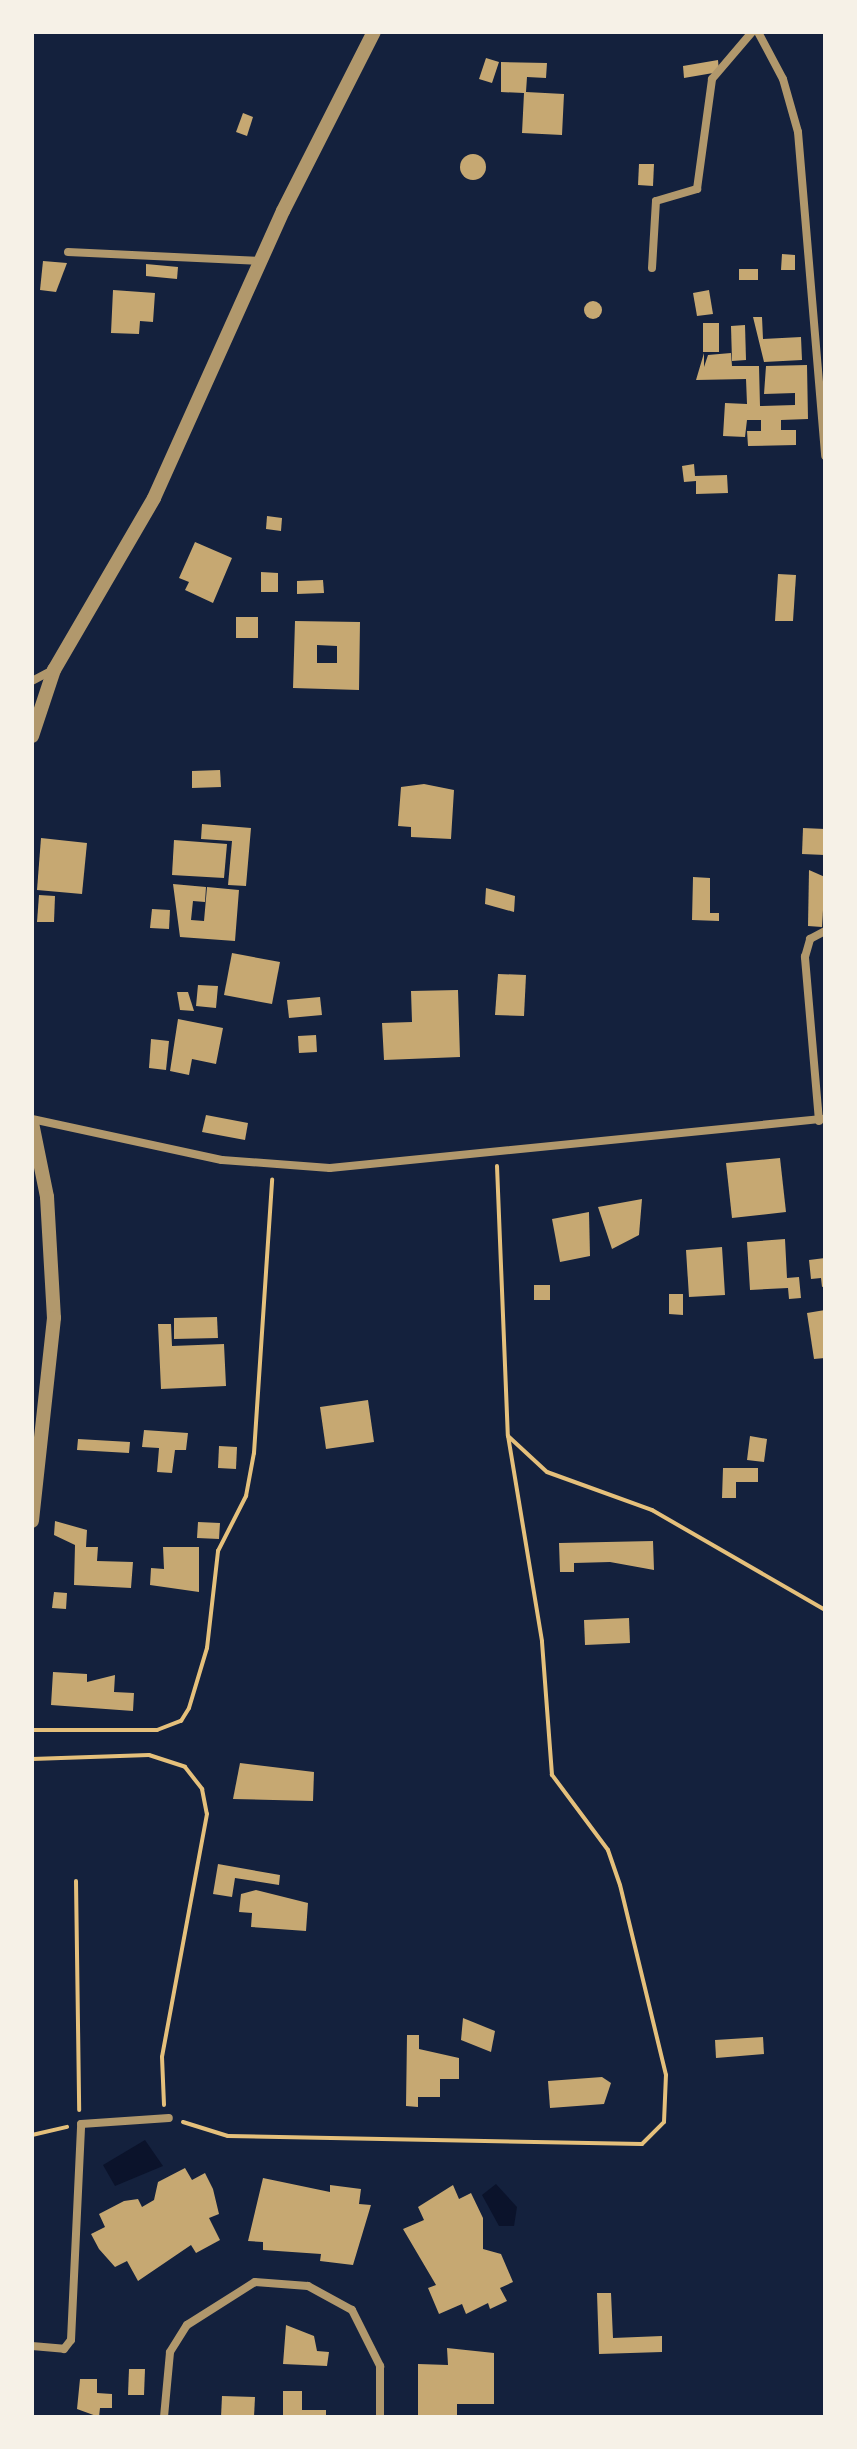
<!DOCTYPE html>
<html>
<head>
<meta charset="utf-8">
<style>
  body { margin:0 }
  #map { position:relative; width:857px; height:2449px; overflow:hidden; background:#14213d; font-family:Inter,sans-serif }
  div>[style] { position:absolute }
  .water>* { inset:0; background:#0b132b }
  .building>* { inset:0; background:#c6a872 }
  .round { border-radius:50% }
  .path>* { height:4px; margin:-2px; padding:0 2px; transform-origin:2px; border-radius:2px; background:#e5c07b }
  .minor>* { height:8px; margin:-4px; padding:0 4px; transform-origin:4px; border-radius:4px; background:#b1986c }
  .tertiary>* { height:14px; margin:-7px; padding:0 7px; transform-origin:7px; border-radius:7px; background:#b1986c }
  span { translate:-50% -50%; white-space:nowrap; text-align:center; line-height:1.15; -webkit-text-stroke:8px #f6f1e7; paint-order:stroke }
  .frame { position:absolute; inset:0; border:34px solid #f6f1e7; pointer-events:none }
</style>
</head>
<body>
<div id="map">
  <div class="water">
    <div style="clip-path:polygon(145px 2140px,163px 2166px,115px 2186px,103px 2165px)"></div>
    <div style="clip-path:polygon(496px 2184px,517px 2207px,514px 2226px,499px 2226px,482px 2195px)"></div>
  </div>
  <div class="building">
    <div style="clip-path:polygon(486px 58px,499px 62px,492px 83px,479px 79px)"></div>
    <div style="clip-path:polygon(718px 60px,719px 72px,684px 78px,683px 66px)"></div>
    <div style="clip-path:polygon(501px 62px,547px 63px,546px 78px,527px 77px,526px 92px,564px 94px,562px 135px,522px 133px,524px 93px,501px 92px)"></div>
    <div style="clip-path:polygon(243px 113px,253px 117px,247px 136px,236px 132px)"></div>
    <div class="round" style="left:460px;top:154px;width:26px;height:26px"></div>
    <div style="clip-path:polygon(639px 164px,654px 164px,653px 186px,638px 185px)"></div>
    <div style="clip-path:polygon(782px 254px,795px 255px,795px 270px,781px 270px)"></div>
    <div style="clip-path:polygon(43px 261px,67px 263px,56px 292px,40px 290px)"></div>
    <div style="clip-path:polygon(146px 264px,178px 267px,177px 279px,146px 276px)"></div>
    <div style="clip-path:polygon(739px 269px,758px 269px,758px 280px,739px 280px)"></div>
    <div style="clip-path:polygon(113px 290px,155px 293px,153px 322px,140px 321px,139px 334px,111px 333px)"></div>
    <div style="clip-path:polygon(709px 290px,713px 314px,697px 316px,693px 293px)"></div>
    <div class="round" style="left:584px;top:301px;width:18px;height:18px"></div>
    <div style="clip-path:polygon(753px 317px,762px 317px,763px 339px,801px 337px,802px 360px,764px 362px)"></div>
    <div style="clip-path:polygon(703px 323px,719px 323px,719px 352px,703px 352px)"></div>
    <div style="clip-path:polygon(745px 325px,746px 360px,732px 361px,731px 326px)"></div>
    <div style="clip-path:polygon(704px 353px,704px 367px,708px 355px,731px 353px,732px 366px,759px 366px,760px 406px,795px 405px,795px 393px,764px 394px,766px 366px,807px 365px,808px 419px,781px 420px,781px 430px,796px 430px,796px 445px,748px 446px,747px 431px,761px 431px,761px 420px,747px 420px,745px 437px,723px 436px,725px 403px,747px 404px,746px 379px,696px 380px)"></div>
    <div style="clip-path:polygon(694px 464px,695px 476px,727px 475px,728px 493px,696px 494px,696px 481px,684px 482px,682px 466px)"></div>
    <div style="clip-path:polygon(267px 516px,282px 518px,281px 531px,266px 529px)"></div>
    <div style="clip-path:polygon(195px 542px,232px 558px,213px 603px,185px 590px,189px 582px,179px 578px)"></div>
    <div style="clip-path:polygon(261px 572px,278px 573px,278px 592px,261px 592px)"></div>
    <div style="clip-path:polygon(778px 574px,796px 575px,793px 621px,775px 621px)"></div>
    <div style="clip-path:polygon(323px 580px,324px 593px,297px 594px,297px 581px)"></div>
    <div style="clip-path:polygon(236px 617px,258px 617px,258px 638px,236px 638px)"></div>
    <div style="clip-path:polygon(evenodd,295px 621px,360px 622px,359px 690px,293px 688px,295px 621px,317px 645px,337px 646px,337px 663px,317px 663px,317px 645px)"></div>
    <div style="clip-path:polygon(220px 770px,221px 787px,192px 788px,192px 771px)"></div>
    <div style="clip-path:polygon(424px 784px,454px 790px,451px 839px,411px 837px,411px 827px,398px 826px,401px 787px)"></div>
    <div style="clip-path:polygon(202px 824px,251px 828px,246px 886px,228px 885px,232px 841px,201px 839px)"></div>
    <div style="clip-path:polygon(803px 828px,825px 829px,825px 855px,802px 854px)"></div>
    <div style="clip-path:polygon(41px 838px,87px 843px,82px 894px,37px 890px)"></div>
    <div style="clip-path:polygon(174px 840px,227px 844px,224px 878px,172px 875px)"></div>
    <div style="clip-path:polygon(809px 870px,825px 877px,822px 927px,808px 926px)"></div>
    <div style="clip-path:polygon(693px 877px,710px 878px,710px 913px,719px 913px,719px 921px,692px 920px)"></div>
    <div style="clip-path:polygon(173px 884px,206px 887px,205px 902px,193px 901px,191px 920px,204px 921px,207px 887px,239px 890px,235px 941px,180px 937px)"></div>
    <div style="clip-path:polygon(486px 888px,515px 896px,514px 912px,485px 904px)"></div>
    <div style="clip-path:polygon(39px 895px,55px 896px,54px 922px,37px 922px)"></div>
    <div style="clip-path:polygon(152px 909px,170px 910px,169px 929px,150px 928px)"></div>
    <div style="clip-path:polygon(232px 953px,280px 962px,272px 1004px,224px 995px)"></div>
    <div style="clip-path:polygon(498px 974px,526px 975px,524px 1016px,495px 1015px)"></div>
    <div style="clip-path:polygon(198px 985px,218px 986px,216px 1008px,196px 1006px)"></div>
    <div style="clip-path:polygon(458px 990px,460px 1057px,384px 1060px,382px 1023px,412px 1022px,411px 991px)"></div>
    <div style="clip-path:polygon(177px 992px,188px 992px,194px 1011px,180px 1010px)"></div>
    <div style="clip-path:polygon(320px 997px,322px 1015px,289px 1018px,287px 1000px)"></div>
    <div style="clip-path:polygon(178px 1019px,223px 1028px,216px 1064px,192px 1059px,189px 1075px,170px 1071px)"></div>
    <div style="clip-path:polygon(316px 1035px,317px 1052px,299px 1053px,298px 1036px)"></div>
    <div style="clip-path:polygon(151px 1039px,169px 1041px,166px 1070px,149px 1068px)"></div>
    <div style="clip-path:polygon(206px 1115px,248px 1123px,245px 1140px,202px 1132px)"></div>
    <div style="clip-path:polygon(780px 1158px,786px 1212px,732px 1218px,726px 1163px)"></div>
    <div style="clip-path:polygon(642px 1199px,639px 1235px,612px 1249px,598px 1207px)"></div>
    <div style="clip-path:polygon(589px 1212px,590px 1256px,560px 1262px,552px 1219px)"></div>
    <div style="clip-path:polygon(785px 1239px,787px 1278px,799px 1277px,801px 1298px,789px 1299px,788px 1288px,750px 1290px,747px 1242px)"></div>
    <div style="clip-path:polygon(722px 1247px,725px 1295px,689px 1297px,686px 1250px)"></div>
    <div style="clip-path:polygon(825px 1258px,825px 1286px,822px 1287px,821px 1278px,811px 1279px,809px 1260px)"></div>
    <div style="clip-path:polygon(534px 1285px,550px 1285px,550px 1300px,534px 1300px)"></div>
    <div style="clip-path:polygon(669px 1294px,683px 1294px,683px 1315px,669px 1314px)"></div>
    <div style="clip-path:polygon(825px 1310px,825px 1358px,814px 1359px,807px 1313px)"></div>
    <div style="clip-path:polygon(217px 1317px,218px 1338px,174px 1339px,174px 1318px)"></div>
    <div style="clip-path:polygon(158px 1324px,171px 1324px,172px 1346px,224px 1344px,226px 1386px,161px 1389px)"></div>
    <div style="clip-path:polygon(368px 1400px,374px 1442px,326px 1449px,320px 1407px)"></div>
    <div style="clip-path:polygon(144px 1430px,188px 1433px,186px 1450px,175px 1450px,172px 1473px,157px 1472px,159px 1448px,142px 1447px)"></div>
    <div style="clip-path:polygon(750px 1436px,767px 1439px,764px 1462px,747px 1460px)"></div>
    <div style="clip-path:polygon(78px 1439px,130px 1442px,129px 1453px,77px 1450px)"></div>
    <div style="clip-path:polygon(219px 1446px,237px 1447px,236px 1469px,218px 1468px)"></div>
    <div style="clip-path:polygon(723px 1468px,758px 1468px,758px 1482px,736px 1482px,736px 1498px,722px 1498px)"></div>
    <div style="clip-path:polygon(55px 1521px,87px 1530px,86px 1547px,98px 1547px,97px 1561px,133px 1562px,131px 1588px,74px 1585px,75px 1545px,54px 1535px)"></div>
    <div style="clip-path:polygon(198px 1522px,220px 1523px,219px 1539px,197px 1538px)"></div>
    <div style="clip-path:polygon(653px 1541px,654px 1570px,610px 1562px,574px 1563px,574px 1572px,560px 1572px,559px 1543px)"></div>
    <div style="clip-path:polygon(163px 1547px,199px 1547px,199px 1592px,150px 1585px,151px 1568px,164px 1569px)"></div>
    <div style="clip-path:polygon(54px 1592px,67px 1593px,66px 1609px,52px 1608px)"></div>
    <div style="clip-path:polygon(629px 1618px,630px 1643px,585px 1645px,584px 1620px)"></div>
    <div style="clip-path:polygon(53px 1672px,87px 1674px,87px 1682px,115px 1675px,114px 1692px,134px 1693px,133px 1711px,51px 1705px)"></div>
    <div style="clip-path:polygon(240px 1763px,314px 1772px,313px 1801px,233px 1799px)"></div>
    <div style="clip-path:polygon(218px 1864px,280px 1875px,279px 1885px,235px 1878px,232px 1897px,213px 1894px)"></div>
    <div style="clip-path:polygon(256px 1890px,308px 1903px,306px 1931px,251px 1927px,252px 1913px,239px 1912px,241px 1894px)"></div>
    <div style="clip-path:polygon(463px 2018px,495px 2031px,491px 2052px,461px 2040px)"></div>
    <div style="clip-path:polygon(407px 2035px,419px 2035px,419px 2049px,459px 2058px,459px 2079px,440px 2079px,440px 2097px,418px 2097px,418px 2107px,406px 2106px)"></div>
    <div style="clip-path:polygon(763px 2037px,764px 2054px,716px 2058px,715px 2040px)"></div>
    <div style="clip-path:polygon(602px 2077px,611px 2083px,604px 2104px,550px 2108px,548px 2081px)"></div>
    <div style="clip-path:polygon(185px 2168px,192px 2180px,205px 2173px,213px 2189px,219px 2214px,209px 2218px,220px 2240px,196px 2253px,191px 2245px,138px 2281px,127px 2261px,115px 2267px,99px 2249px,91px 2234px,105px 2227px,99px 2214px,124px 2201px,138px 2199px,142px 2207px,154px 2200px,158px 2182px)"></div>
    <div style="clip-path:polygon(263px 2178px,330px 2192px,330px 2185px,361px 2189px,359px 2204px,371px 2205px,353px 2265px,320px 2261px,321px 2254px,263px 2250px,263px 2242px,248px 2241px)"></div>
    <div style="clip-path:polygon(453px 2185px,459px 2199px,471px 2193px,483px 2218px,483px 2249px,501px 2254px,513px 2282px,500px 2288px,507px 2301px,490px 2309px,488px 2303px,466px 2314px,462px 2304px,439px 2314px,428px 2288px,436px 2285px,403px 2229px,424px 2220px,418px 2207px)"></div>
    <div style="clip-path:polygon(597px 2293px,611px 2293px,613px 2338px,662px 2336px,662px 2352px,599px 2354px)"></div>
    <div style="clip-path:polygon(286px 2325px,314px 2336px,317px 2351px,329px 2352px,327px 2366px,283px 2364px)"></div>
    <div style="clip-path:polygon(447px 2348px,494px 2353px,494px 2404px,457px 2404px,457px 2417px,418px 2417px,418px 2364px,448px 2365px)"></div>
    <div style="clip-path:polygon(129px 2369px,145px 2369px,144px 2395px,128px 2395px)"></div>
    <div style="clip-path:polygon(80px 2379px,97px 2379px,97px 2393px,112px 2394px,112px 2408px,100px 2408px,99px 2417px,77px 2409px)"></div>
    <div style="clip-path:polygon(283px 2391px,302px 2391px,302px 2410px,326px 2410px,326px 2417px,283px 2417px)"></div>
    <div style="clip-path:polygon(222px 2396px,255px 2397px,254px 2417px,221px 2417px)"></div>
  </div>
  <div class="path">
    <div style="left:497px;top:1166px;width:270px;rotate:87.7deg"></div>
    <div style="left:508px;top:1436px;width:53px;rotate:42.7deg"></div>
    <div style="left:547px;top:1472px;width:112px;rotate:19.9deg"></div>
    <div style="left:652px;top:1510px;width:200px;rotate:30deg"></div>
    <div style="left:32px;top:1730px;width:125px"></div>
    <div style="left:157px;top:1730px;width:26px;rotate:-21deg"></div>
    <div style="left:181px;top:1721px;width:15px;rotate:-58deg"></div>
    <div style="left:189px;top:1708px;width:63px;rotate:-73.3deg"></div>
    <div style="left:207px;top:1648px;width:98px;rotate:-83.5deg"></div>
    <div style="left:218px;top:1551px;width:62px;rotate:-63deg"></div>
    <div style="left:246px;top:1496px;width:44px;rotate:-79.5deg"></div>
    <div style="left:254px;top:1453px;width:274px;rotate:-86.2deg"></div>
    <div style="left:32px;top:1759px;width:117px;rotate:-2deg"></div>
    <div style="left:149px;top:1755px;width:38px;rotate:18deg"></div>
    <div style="left:185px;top:1767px;width:28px;rotate:52deg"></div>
    <div style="left:202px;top:1789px;width:25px;rotate:79deg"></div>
    <div style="left:207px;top:1814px;width:247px;rotate:100.5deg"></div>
    <div style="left:162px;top:2057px;width:48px;rotate:87.6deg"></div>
    <div style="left:76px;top:1881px;width:229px;rotate:89.2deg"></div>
    <div style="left:183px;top:2122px;width:47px;rotate:17.3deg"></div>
    <div style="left:228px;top:2136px;width:414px;rotate:1.1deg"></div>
    <div style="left:642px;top:2144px;width:31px;rotate:-45deg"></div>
    <div style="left:664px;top:2122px;width:47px;rotate:-87.6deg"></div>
    <div style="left:666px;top:2075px;width:195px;rotate:-103.6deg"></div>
    <div style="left:620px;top:1885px;width:37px;rotate:-109deg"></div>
    <div style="left:608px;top:1850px;width:94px;rotate:-126.7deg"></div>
    <div style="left:552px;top:1775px;width:134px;rotate:-94.3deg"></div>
    <div style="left:542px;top:1641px;width:208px;rotate:-99.4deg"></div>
    <div style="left:32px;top:2135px;width:36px;rotate:-13deg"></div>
  </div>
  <div class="minor">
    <div style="left:758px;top:32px;width:53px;rotate:62deg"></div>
    <div style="left:783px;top:79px;width:55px;rotate:74.2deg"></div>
    <div style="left:798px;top:132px;width:325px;rotate:85.2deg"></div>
    <div style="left:68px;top:252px;width:194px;rotate:2.7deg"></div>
    <div style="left:652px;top:268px;width:67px;rotate:-86.6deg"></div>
    <div style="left:656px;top:201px;width:43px;rotate:-16.3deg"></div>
    <div style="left:697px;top:189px;width:111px;rotate:-82.2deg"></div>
    <div style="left:712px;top:79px;width:62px;rotate:-49.6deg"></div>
    <div style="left:32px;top:681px;width:24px;rotate:-28deg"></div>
    <div style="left:32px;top:1119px;width:194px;rotate:12.2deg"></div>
    <div style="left:222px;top:1160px;width:108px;rotate:4.2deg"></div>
    <div style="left:330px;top:1168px;width:497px;rotate:-5.7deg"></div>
    <div style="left:819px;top:1121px;width:165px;rotate:-94.9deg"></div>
    <div style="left:805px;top:957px;width:19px;rotate:-74deg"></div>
    <div style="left:810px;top:939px;width:17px;rotate:-28deg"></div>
    <div style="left:32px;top:2346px;width:32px;rotate:5deg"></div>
    <div style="left:64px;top:2349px;width:11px;rotate:-52deg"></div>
    <div style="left:71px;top:2340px;width:216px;rotate:-87.3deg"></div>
    <div style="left:81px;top:2124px;width:88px;rotate:-3.9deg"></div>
    <div style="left:164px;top:2417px;width:65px;rotate:-84.7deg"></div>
    <div style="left:170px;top:2352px;width:32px;rotate:-58deg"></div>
    <div style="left:187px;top:2325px;width:80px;rotate:-32.3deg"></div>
    <div style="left:255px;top:2282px;width:53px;rotate:4.3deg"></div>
    <div style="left:308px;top:2286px;width:50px;rotate:28.6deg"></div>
    <div style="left:352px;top:2310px;width:63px;rotate:63.4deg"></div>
    <div style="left:380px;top:2366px;width:51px;rotate:90deg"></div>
  </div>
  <div class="tertiary">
    <div style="left:32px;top:736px;width:70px;rotate:-71.6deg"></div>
    <div style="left:54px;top:670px;width:199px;rotate:-59.8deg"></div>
    <div style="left:154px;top:498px;width:315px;rotate:-65.8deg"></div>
    <div style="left:283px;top:211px;width:201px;rotate:-63.1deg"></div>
    <div style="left:32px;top:1123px;width:76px;rotate:78.5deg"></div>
    <div style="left:47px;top:1197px;width:121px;rotate:86.7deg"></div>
    <div style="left:54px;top:1318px;width:204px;rotate:96.2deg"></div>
  </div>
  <div class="frame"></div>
</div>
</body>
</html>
